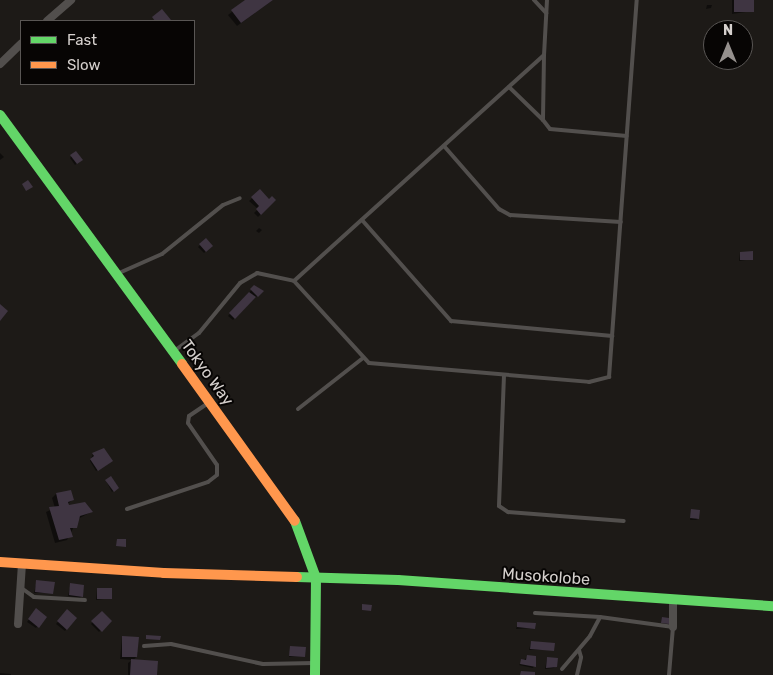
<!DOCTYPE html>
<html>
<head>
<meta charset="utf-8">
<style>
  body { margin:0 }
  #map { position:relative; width:773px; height:675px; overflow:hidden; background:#1d1a17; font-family:Rubik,sans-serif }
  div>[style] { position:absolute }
  .shadow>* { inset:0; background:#0007 }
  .building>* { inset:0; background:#3f3542 }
  .lane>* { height:4px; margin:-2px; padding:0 2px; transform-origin:2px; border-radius:2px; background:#524f4d }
  .street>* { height:8px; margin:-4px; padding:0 4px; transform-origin:4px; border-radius:4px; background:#524f4d }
  .fast>* { height:10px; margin:-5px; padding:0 5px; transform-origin:5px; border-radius:5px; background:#63d668 }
  .slow>* { height:10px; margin:-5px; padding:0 5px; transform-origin:5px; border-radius:5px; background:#ff974d }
  span { translate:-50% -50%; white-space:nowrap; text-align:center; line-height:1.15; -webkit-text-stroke:4px #070504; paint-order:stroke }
  .street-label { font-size:16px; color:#d5d0cd }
  .legend { position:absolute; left:20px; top:20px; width:175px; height:65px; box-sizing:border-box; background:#070504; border:1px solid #595654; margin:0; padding:6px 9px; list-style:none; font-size:15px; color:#d5d0cd }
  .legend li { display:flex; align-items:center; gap:10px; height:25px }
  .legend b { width:25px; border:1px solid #595654 }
  .north { position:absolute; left:703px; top:20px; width:50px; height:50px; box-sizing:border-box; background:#070504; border:1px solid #595654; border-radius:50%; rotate:0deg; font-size:14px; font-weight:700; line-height:20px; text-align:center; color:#d5d0cd }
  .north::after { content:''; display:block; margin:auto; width:18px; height:22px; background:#95908d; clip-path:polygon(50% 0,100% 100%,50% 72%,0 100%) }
</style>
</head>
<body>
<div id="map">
  <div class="shadow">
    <div style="clip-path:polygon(247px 0,273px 0,237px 26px,228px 15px)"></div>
    <div style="clip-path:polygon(732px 0,753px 0,753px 11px,732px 14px)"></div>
    <div style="clip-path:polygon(707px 5px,712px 5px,711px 8px,706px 9px)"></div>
    <div style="clip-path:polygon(0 153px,4px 157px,0 160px)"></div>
    <div style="clip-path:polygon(75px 153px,81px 160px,75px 165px,70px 158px)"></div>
    <div style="clip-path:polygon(260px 191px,269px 201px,275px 200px,258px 217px,254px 213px,258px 209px,249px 201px)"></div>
    <div style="clip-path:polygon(259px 228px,262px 230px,259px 233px,256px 231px)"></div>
    <div style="clip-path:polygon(206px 240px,212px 246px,204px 253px,198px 247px)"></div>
    <div style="clip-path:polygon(740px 253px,752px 259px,739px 261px)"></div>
    <div style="clip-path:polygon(255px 286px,262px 291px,233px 320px,228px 316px)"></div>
    <div style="clip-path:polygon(93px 454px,110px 462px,96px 471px,90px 461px)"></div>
    <div style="clip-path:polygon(106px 481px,116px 489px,112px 492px)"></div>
    <div style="clip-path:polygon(70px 491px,72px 500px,65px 507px,91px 512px,78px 519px,67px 540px,55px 543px,46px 512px,55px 508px,52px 498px,56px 494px)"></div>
    <div style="clip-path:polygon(692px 510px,698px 519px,696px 520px,690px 520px)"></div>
    <div style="clip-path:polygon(37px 581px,52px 593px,34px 593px)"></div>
    <div style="clip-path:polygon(71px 584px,82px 596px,80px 598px,68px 596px)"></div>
    <div style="clip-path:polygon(97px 589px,111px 598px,96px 600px)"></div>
    <div style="clip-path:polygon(36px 610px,45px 617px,36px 628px,27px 622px)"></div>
    <div style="clip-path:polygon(67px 611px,75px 618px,65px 631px,56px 624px)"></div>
    <div style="clip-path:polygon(102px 612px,110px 621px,99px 632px,91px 624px)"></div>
    <div style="clip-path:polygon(518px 623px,534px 628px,516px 629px)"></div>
    <div style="clip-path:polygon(122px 637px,136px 657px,133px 661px,156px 675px,128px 675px,128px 663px,132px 660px,120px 659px)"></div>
    <div style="clip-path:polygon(531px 642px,553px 650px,529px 650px)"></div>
    <div style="clip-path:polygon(291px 648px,304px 656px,289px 657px)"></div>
    <div style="clip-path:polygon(527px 657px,534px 666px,533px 668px,519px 665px)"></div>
    <div style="clip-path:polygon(547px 658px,556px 666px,554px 668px,545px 669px)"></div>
    <div style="clip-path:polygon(0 673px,11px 674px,11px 675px,0 675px)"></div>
  </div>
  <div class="building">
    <div style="clip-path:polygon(245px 0,273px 0,241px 23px,231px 10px)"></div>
    <div style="clip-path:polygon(734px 0,754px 0,754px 12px,734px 12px)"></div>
    <div style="clip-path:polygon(162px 9px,171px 20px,170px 21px,155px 21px,152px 17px)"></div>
    <div style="clip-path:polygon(76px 151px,83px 160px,77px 164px,70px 155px)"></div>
    <div style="clip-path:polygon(28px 180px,33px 187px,26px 191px,22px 184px)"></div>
    <div style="clip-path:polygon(260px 189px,269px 199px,272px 196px,276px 200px,261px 215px,256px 209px,259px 206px,251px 197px)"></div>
    <div style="clip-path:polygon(206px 238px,213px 246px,206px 252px,199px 244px)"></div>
    <div style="clip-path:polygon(753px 251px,753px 260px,740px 260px,740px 252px)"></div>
    <div style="clip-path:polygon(254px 285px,264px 291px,258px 297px,250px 289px)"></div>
    <div style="clip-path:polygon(249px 292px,256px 297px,235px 319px,229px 313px)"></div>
    <div style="clip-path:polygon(0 304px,8px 311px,0 321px)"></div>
    <div style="clip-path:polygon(104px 448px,113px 461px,98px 471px,90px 459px,94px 456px,92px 453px)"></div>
    <div style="clip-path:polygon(111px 476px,119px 488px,114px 492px,105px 480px)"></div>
    <div style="clip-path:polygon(71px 490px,74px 500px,68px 502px,69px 505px,85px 502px,93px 512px,80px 516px,77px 528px,70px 528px,73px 537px,59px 540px,49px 507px,59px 506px,56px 493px)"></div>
    <div style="clip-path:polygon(691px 509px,700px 510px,699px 519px,690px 518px)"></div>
    <div style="clip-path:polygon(117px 539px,126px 539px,126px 547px,116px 546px)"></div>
    <div style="clip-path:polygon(36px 580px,55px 582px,53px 594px,35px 592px)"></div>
    <div style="clip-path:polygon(70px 583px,84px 585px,83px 597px,69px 595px)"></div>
    <div style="clip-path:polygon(97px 588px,112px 588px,112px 599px,97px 599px)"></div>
    <div style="clip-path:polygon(362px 604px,372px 605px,371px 611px,362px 610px)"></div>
    <div style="clip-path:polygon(36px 608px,47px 617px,39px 628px,28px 619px)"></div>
    <div style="clip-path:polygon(67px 609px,77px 618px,67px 630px,57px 621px)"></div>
    <div style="clip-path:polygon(102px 611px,112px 621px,102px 632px,91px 621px)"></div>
    <div style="clip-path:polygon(662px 617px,669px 618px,669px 624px,661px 623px)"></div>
    <div style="clip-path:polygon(517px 622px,536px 623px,535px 629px,517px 627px)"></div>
    <div style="clip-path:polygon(146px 635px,161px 636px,160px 640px,146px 639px)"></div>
    <div style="clip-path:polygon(122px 636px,139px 637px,137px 657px,122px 657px)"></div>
    <div style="clip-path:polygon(531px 641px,555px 643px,554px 651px,530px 649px)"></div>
    <div style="clip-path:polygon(290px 646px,306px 647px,305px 657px,289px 656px)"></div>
    <div style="clip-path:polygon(527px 655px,536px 656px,536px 667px,520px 664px,521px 659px,526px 660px)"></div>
    <div style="clip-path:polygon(547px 657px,558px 658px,557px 667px,546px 668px)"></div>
    <div style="clip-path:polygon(131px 659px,158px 661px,157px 675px,130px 675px)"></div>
    <div style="clip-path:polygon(521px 671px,535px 672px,535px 675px,520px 675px)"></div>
  </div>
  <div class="lane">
    <div style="left:534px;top:0;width:18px;rotate:47deg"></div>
    <div style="left:547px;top:0;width:55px;rotate:93.1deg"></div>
    <div style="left:544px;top:55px;width:337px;rotate:137.9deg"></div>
    <div style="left:294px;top:281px;width:111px;rotate:47.6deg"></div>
    <div style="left:369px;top:363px;width:221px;rotate:4.9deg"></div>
    <div style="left:589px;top:382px;width:21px;rotate:-14deg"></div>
    <div style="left:609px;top:377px;width:378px;rotate:-85.8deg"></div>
    <div style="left:544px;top:55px;width:65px;rotate:90.9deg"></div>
    <div style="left:543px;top:120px;width:11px;rotate:52deg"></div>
    <div style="left:550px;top:129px;width:77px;rotate:5.2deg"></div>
    <div style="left:509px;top:87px;width:47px;rotate:44.1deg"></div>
    <div style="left:444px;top:146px;width:84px;rotate:48.9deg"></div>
    <div style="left:499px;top:209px;width:13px;rotate:29deg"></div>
    <div style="left:510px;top:215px;width:111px;rotate:3.6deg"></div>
    <div style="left:362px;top:220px;width:135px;rotate:48.6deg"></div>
    <div style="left:451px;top:321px;width:162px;rotate:5.3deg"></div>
    <div style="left:119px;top:273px;width:47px;rotate:-23.8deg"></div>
    <div style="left:162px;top:254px;width:78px;rotate:-38.8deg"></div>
    <div style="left:223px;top:205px;width:18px;rotate:-22deg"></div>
    <div style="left:174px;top:351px;width:31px;rotate:-36deg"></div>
    <div style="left:199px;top:333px;width:65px;rotate:-50.6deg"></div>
    <div style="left:240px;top:283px;width:20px;rotate:-30deg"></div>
    <div style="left:257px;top:273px;width:38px;rotate:12deg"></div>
    <div style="left:504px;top:375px;width:131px;rotate:92.2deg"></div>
    <div style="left:499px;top:506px;width:11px;rotate:34deg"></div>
    <div style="left:508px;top:512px;width:116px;rotate:4.4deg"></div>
    <div style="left:298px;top:409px;width:83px;rotate:-38.1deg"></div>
    <div style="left:127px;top:509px;width:85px;rotate:-18.4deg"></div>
    <div style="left:208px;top:482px;width:11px;rotate:-38deg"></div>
    <div style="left:217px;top:475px;width:10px;rotate:-90deg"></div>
    <div style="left:217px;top:465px;width:51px;rotate:-124.6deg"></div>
    <div style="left:188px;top:423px;width:7px;rotate:-82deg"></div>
    <div style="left:189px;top:416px;width:25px;rotate:-34deg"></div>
    <div style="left:20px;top:587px;width:17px;rotate:36deg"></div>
    <div style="left:34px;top:597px;width:51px;rotate:3.4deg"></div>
    <div style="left:535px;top:613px;width:65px;rotate:3.5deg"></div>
    <div style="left:600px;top:617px;width:74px;rotate:7.8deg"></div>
    <div style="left:673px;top:627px;width:48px;rotate:94.8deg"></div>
    <div style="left:144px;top:646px;width:27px;rotate:-4deg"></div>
    <div style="left:171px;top:644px;width:94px;rotate:12.3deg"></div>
    <div style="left:263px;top:664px;width:51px;rotate:-1.1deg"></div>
    <div style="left:562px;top:669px;width:43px;rotate:-49.7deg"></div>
    <div style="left:590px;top:636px;width:21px;rotate:-62deg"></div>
    <div style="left:577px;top:675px;width:18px;rotate:-77deg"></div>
    <div style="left:581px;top:657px;width:7px;rotate:-106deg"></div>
  </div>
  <div class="street">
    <div style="left:47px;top:21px;width:32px;rotate:-41deg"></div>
    <div style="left:0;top:64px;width:29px;rotate:-44deg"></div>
    <div style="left:18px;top:624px;width:61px;rotate:-86.2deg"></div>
    <div style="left:673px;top:627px;width:25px;rotate:-90deg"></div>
  </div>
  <div class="fast">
    <div style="left:0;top:115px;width:308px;rotate:53.8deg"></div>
    <div style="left:295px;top:521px;width:61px;rotate:69.8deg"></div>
    <div style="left:316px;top:578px;width:97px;rotate:90.6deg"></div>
    <div style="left:297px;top:577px;width:101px;rotate:1.7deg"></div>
    <div style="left:398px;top:580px;width:376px;rotate:4deg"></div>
  </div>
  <div class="slow">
    <div style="left:182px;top:364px;width:193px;rotate:54.3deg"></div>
    <div style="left:0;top:562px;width:164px;rotate:3.8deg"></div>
    <div style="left:164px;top:573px;width:133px;rotate:1.7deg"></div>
  </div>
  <div class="street-label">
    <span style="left:207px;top:373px;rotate:54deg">Tokyo Way</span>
    <span style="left:546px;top:577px;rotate:4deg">Musokolobe</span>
  </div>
  <ul class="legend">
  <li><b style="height:6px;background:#63d668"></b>Fast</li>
  <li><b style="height:6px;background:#ff974d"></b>Slow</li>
  </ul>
  <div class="north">N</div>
</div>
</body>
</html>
